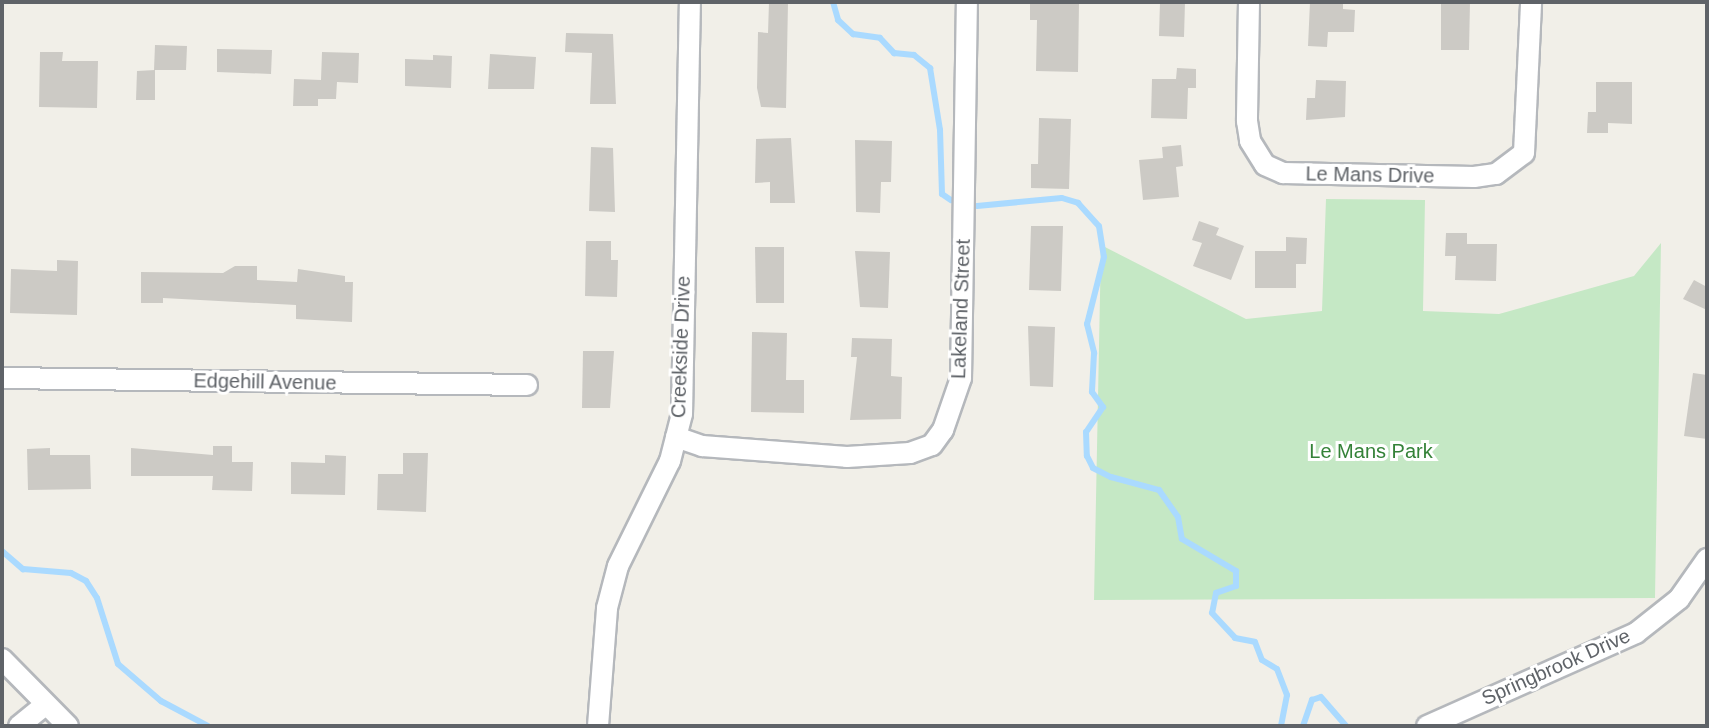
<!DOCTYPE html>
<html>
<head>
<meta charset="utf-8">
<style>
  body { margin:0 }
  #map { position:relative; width:1709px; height:728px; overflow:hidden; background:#f1efe8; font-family:Helvetica,sans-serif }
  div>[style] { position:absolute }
  .green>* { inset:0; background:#c5e8c5 }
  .stream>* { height:6px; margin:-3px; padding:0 3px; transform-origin:3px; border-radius:3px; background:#aadaff }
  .building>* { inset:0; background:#cccac5 }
  .roads { filter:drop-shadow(2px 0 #b5b8bc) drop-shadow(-2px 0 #b5b8bc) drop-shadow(0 2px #b5b8bc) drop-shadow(0 -2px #b5b8bc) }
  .street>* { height:20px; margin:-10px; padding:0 10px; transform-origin:10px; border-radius:10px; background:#fff }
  span { translate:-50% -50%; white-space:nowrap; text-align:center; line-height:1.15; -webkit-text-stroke:6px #fff; paint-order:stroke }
  .street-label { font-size:20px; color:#5f6368 }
  .park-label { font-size:20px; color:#348238 }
  .frame { position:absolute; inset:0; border:4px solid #5f6368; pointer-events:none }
</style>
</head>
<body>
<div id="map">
  <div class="green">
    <div style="clip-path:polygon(1326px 199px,1425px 200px,1423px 311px,1499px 314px,1634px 276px,1661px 243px,1655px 598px,1094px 600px,1101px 245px,1246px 319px,1322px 311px)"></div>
  </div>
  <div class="stream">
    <div style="left:833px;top:2px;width:19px;rotate:74deg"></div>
    <div style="left:838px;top:20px;width:21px;rotate:43deg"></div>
    <div style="left:853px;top:34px;width:27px;rotate:8deg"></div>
    <div style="left:880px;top:38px;width:21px;rotate:47deg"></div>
    <div style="left:894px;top:53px;width:20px;rotate:6deg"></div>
    <div style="left:914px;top:55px;width:21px;rotate:39deg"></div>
    <div style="left:930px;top:68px;width:63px;rotate:80.8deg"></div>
    <div style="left:940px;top:130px;width:64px;rotate:88.2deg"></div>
    <div style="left:942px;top:194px;width:11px;rotate:34deg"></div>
    <div style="left:977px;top:206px;width:85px;rotate:-5.4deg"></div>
    <div style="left:1062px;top:198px;width:17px;rotate:17deg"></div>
    <div style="left:1078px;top:203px;width:31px;rotate:48deg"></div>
    <div style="left:1099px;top:226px;width:31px;rotate:81deg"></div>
    <div style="left:1104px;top:257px;width:69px;rotate:104.2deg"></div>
    <div style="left:1087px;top:324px;width:30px;rotate:76deg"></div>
    <div style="left:1094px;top:353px;width:39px;rotate:93deg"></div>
    <div style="left:1092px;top:392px;width:19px;rotate:54deg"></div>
    <div style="left:1103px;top:407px;width:30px;rotate:124deg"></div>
    <div style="left:1086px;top:432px;width:24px;rotate:88deg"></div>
    <div style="left:1087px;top:456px;width:13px;rotate:63deg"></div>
    <div style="left:1093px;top:468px;width:20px;rotate:27deg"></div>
    <div style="left:1111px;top:477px;width:50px;rotate:15.2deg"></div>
    <div style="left:1159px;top:490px;width:33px;rotate:55deg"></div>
    <div style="left:1178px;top:517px;width:22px;rotate:80deg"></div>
    <div style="left:1182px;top:539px;width:63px;rotate:30.7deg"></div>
    <div style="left:1236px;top:571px;width:15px;rotate:90deg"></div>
    <div style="left:1236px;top:586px;width:21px;rotate:161deg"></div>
    <div style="left:1216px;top:593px;width:20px;rotate:101deg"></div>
    <div style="left:1212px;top:613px;width:34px;rotate:47deg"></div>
    <div style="left:1235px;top:638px;width:20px;rotate:11deg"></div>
    <div style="left:1255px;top:642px;width:19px;rotate:69deg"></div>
    <div style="left:1262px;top:660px;width:17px;rotate:31deg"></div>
    <div style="left:1277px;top:669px;width:28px;rotate:69deg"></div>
    <div style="left:1287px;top:695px;width:32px;rotate:101deg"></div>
    <div style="left:2px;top:551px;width:28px;rotate:41deg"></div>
    <div style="left:23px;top:569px;width:48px;rotate:4.8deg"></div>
    <div style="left:71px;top:573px;width:17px;rotate:28deg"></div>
    <div style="left:86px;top:581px;width:20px;rotate:57deg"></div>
    <div style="left:97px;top:598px;width:69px;rotate:72.3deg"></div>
    <div style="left:118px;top:664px;width:57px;rotate:40.7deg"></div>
    <div style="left:161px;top:701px;width:53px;rotate:28deg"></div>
    <div style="left:1303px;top:726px;width:28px;rotate:-71deg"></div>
    <div style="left:1312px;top:700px;width:9px;rotate:-18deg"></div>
    <div style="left:1321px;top:697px;width:38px;rotate:49deg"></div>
  </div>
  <div class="building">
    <div style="clip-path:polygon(769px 2px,788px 2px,786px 108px,761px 107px,757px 88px,758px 32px,768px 33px)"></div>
    <div style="clip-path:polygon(1030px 2px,1079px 3px,1078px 72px,1036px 71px,1037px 20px,1030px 20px)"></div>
    <div style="clip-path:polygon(1160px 2px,1185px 2px,1184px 37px,1159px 36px)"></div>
    <div style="clip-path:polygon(1310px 2px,1343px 2px,1343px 9px,1355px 10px,1354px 32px,1328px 32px,1327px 47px,1308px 46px)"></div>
    <div style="clip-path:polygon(1441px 2px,1470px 2px,1469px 50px,1441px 50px)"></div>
    <div style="clip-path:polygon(566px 33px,613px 34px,616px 104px,590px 104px,592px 53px,565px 52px)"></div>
    <div style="clip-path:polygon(155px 45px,187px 46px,186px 70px,154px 70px)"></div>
    <div style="clip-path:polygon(217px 49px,272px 50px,271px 74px,217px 72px)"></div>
    <div style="clip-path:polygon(40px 52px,63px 52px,62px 61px,98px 61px,97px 108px,39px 107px)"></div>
    <div style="clip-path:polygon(322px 52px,359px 53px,358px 83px,337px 82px,336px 99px,318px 99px,318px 106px,293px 106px,294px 79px,321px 80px)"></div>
    <div style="clip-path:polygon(490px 54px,536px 57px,534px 89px,488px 89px)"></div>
    <div style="clip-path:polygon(433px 55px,452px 56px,451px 88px,405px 86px,405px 59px,433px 60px)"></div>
    <div style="clip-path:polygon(1177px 68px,1196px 69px,1196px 88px,1188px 88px,1187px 119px,1151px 118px,1152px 79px,1176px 79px)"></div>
    <div style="clip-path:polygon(155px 70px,155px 100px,136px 100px,137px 71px)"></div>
    <div style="clip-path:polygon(1316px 80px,1346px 81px,1345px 117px,1306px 120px,1307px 98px,1315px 98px)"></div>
    <div style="clip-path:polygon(1596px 82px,1632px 82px,1632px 124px,1608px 123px,1608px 133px,1587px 133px,1588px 112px,1596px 112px)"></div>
    <div style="clip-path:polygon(1039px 118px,1071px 119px,1069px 189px,1031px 188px,1031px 164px,1038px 164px)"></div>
    <div style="clip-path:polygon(791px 138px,795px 203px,770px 203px,770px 182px,755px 183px,756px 139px)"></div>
    <div style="clip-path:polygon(855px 140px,892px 141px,891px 182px,881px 182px,880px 213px,856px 212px)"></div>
    <div style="clip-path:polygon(1181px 145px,1183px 166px,1176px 167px,1179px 197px,1143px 200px,1139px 160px,1163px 158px,1162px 147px)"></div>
    <div style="clip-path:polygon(591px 147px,613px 148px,615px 212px,589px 211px)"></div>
    <div style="clip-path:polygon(1199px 221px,1219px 228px,1216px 235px,1244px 246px,1231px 280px,1193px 266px,1202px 243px,1192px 240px)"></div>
    <div style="clip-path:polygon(1031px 226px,1063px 226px,1061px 291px,1029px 290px)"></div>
    <div style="clip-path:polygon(1446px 233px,1467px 233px,1467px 244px,1497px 244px,1496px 281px,1455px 280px,1456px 256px,1445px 256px)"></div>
    <div style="clip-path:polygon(1286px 237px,1307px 238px,1306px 264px,1296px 264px,1296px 288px,1255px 288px,1255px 251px,1286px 251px)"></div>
    <div style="clip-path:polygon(586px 241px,611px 241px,611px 260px,618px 260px,617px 297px,585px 296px)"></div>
    <div style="clip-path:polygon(755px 247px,784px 247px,784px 303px,756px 303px)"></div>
    <div style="clip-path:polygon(855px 251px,890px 252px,888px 308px,860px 307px)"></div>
    <div style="clip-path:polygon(57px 260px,78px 261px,77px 315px,10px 313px,11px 269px,57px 271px)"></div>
    <div style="clip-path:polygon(235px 266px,257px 266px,257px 280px,297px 282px,298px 269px,345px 276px,345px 282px,353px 282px,352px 322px,296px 319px,296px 305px,163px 298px,163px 303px,141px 303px,141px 272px,223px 273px)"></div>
    <div style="clip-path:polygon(1694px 280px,1707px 287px,1707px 310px,1683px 299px)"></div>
    <div style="clip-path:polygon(1028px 326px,1055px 327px,1053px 387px,1030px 386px)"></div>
    <div style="clip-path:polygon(752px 332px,787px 333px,786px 380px,804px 380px,804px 413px,751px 412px)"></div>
    <div style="clip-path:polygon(852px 338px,892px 339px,891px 376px,902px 377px,901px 419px,850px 420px,857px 357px,851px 357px)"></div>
    <div style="clip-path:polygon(583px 351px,614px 351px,610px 408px,582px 408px)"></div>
    <div style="clip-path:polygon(1693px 373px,1707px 375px,1707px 439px,1684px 436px)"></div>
    <div style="clip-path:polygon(213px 446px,232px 446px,232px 462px,253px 462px,252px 491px,212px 490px,213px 476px,131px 476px,131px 448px,213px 455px)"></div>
    <div style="clip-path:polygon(50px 448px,50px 455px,90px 455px,91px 489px,28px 490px,27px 449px)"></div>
    <div style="clip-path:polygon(403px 453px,428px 453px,426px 512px,377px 510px,378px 474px,403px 474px)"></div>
    <div style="clip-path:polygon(325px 455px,346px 456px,345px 495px,291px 494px,291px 462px,325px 463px)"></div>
  </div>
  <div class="roads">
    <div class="street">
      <div style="left:1249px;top:2px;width:119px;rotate:91deg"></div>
      <div style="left:1247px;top:121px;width:20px;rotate:81deg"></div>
      <div style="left:1250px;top:141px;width:28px;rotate:58deg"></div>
      <div style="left:1265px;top:165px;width:20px;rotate:24deg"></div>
      <div style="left:1283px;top:173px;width:191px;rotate:1.2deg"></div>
      <div style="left:1474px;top:177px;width:22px;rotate:-8deg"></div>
      <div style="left:1496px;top:174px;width:35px;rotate:-37deg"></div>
      <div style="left:1524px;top:153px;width:151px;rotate:-87.3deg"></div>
      <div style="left:2px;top:378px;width:525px;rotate:0.76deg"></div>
      <div style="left:676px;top:437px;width:28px;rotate:19deg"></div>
      <div style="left:702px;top:446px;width:145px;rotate:4.3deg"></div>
      <div style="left:847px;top:457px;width:63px;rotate:-3.6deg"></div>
      <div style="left:910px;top:453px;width:23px;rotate:-20deg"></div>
      <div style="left:932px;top:445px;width:19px;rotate:-54deg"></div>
      <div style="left:943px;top:430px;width:55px;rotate:-70.9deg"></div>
      <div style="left:961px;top:378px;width:376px;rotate:-89.1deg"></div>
      <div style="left:2px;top:659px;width:94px;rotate:45.4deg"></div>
      <div style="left:19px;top:726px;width:32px;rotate:-39deg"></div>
      <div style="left:598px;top:726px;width:118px;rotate:-85.6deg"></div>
      <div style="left:607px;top:608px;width:43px;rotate:-75.3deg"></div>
      <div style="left:618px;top:566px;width:117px;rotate:-63.7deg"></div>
      <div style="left:670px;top:461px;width:49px;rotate:-75.7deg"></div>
      <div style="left:682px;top:414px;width:412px;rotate:-88.9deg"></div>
      <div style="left:1427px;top:726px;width:229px;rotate:-24deg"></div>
      <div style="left:1636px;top:633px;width:55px;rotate:-38.3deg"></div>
      <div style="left:1679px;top:599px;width:49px;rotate:-55deg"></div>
    </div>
  </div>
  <div class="street-label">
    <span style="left:1370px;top:175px;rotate:1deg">Le Mans Drive</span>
    <span style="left:961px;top:309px;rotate:-88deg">Lakeland Street</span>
    <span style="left:681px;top:347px;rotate:-88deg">Creekside Drive</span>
    <span style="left:265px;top:382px;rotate:1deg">Edgehill Avenue</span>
    <span style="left:1556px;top:667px;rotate:-24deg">Springbrook Drive</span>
  </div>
  <div class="park-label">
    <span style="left:1371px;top:451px">Le Mans Park</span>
  </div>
  <div class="frame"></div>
</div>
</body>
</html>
